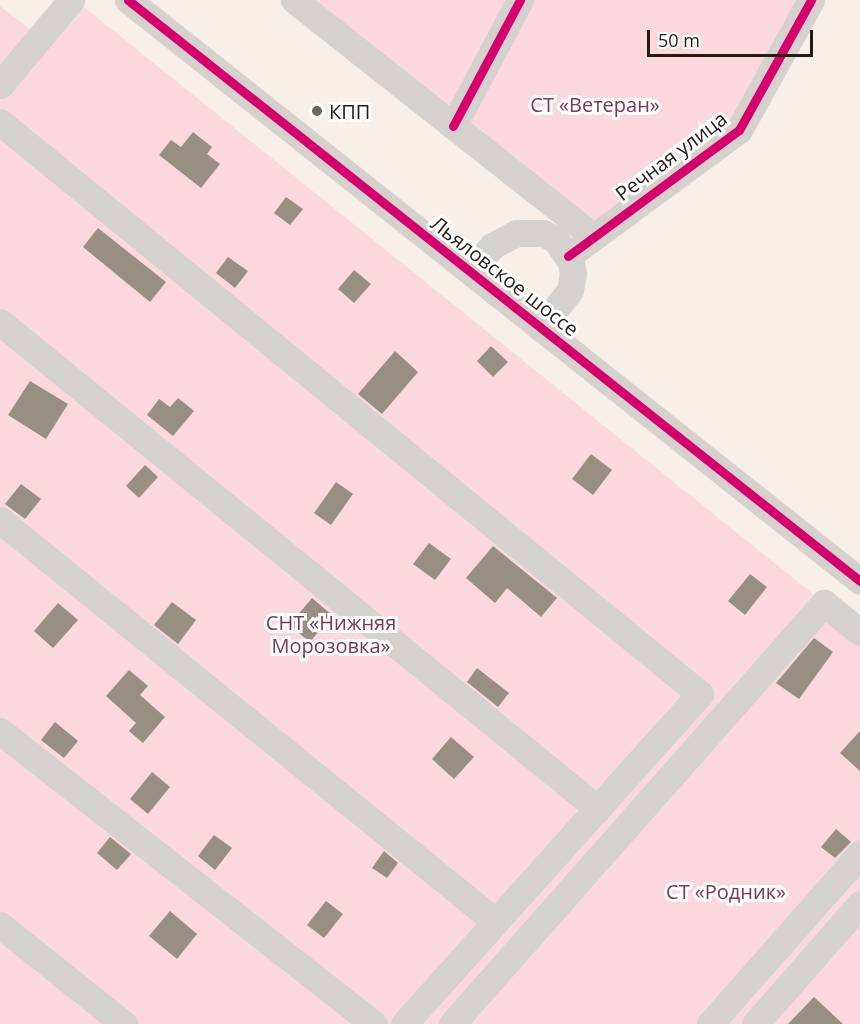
<!DOCTYPE html>
<html>
<head>
<meta charset="utf-8">
<style>
  body { margin:0 }
  #map { position:relative; width:860px; height:1024px; overflow:hidden; background:#f8efe8; font-family:"Open Sans",sans-serif }
  div>[style] { position:absolute }
  .green>* { inset:0; background:#fbd7de }
  .building>* { inset:0; background:#968f82 }
  .minor>* { height:27px; margin:-13.5px; padding:0 13.5px; transform-origin:13.5px; border-radius:13.5px; background:#d4d1cf }
  .cycleway>* { height:9px; margin:-4.5px; padding:0 4.5px; transform-origin:4.5px; border-radius:4.5px; background:#d6006c }
  .dots>* { width:16px; height:16px; translate:-50% -50%; box-sizing:border-box; border:3px solid #fff; border-radius:50% }
  span { translate:-50% -50%; white-space:nowrap; text-align:center; line-height:1.15; -webkit-text-stroke:6px #fff; paint-order:stroke }
  .park-label { font-size:20px; color:#7c3752 }
  .poi-label { font-size:20px; color:#241b13 }
  .left { translate:0 -50%; text-align:left }
  .street-label { font-size:20px; color:#241b13 }
  .scale { position:absolute; left:647px; top:30px; width:166px; height:27px; box-sizing:border-box; border:3px solid #241b13; border-top:0; padding-left:8px; font-size:18px; line-height:21px; white-space:nowrap; color:#241b13; -webkit-text-stroke:4px #fff; paint-order:stroke }
</style>
</head>
<body>
<div id="map">
  <div class="green">
    <div style="clip-path:polygon(294px 0,811px 0,739px 130px,594px 237px)"></div>
    <div style="clip-path:polygon(78px 2px,860px 632px,860px 1024px,0 1024px,0 6px,45px 41px)"></div>
  </div>
  <div class="building">
    <div style="clip-path:polygon(193px 132px,212px 147px,207px 154px,220px 164px,201px 188px,159px 155px,171px 140px,181px 147px)"></div>
    <div style="clip-path:polygon(286px 197px,303px 209px,290px 225px,274px 213px)"></div>
    <div style="clip-path:polygon(98px 228px,166px 282px,150px 302px,83px 247px)"></div>
    <div style="clip-path:polygon(228px 257px,248px 271px,235px 288px,216px 273px)"></div>
    <div style="clip-path:polygon(354px 270px,371px 284px,354px 303px,338px 289px)"></div>
    <div style="clip-path:polygon(491px 346px,508px 362px,493px 377px,477px 361px)"></div>
    <div style="clip-path:polygon(395px 351px,418px 372px,382px 414px,358px 394px)"></div>
    <div style="clip-path:polygon(30px 381px,68px 404px,46px 439px,8px 415px)"></div>
    <div style="clip-path:polygon(178px 398px,194px 411px,173px 436px,147px 415px,159px 399px,170px 407px)"></div>
    <div style="clip-path:polygon(591px 454px,612px 470px,593px 495px,572px 479px)"></div>
    <div style="clip-path:polygon(145px 465px,158px 477px,139px 498px,126px 486px)"></div>
    <div style="clip-path:polygon(336px 482px,353px 494px,331px 525px,314px 513px)"></div>
    <div style="clip-path:polygon(21px 484px,41px 499px,25px 519px,5px 504px)"></div>
    <div style="clip-path:polygon(429px 543px,451px 559px,435px 580px,413px 564px)"></div>
    <div style="clip-path:polygon(493px 546px,557px 598px,541px 617px,507px 588px,495px 603px,466px 578px)"></div>
    <div style="clip-path:polygon(750px 574px,767px 587px,745px 615px,728px 601px)"></div>
    <div style="clip-path:polygon(312px 598px,332px 615px,310px 642px,289px 625px)"></div>
    <div style="clip-path:polygon(172px 602px,196px 620px,178px 644px,154px 625px)"></div>
    <div style="clip-path:polygon(58px 603px,78px 620px,53px 648px,34px 631px)"></div>
    <div style="clip-path:polygon(814px 638px,833px 652px,799px 699px,776px 683px)"></div>
    <div style="clip-path:polygon(477px 668px,509px 693px,498px 707px,467px 682px)"></div>
    <div style="clip-path:polygon(129px 670px,148px 686px,140px 695px,165px 717px,143px 743px,129px 731px,136px 723px,106px 696px)"></div>
    <div style="clip-path:polygon(55px 722px,78px 741px,64px 758px,41px 740px)"></div>
    <div style="clip-path:polygon(860px 731px,860px 771px,840px 753px)"></div>
    <div style="clip-path:polygon(451px 737px,474px 757px,454px 779px,432px 759px)"></div>
    <div style="clip-path:polygon(152px 772px,170px 787px,148px 814px,130px 799px)"></div>
    <div style="clip-path:polygon(836px 829px,851px 842px,835px 858px,821px 847px)"></div>
    <div style="clip-path:polygon(214px 835px,232px 848px,215px 870px,198px 856px)"></div>
    <div style="clip-path:polygon(110px 837px,131px 854px,117px 870px,97px 853px)"></div>
    <div style="clip-path:polygon(384px 851px,398px 863px,387px 878px,372px 868px)"></div>
    <div style="clip-path:polygon(326px 901px,343px 914px,324px 938px,307px 925px)"></div>
    <div style="clip-path:polygon(170px 911px,197px 934px,177px 959px,149px 936px)"></div>
    <div style="clip-path:polygon(814px 997px,843px 1024px,788px 1024px)"></div>
  </div>
  <div class="minor">
    <div style="left:128px;top:0;width:935px;rotate:38.44deg"></div>
    <div style="left:294px;top:0;width:382px;rotate:38.3deg"></div>
    <div style="left:0;top:85px;width:111px;rotate:-50.1deg"></div>
    <div style="left:0;top:122px;width:904px;rotate:39.25deg"></div>
    <div style="left:700px;top:694px;width:443px;rotate:131.9deg"></div>
    <div style="left:453px;top:126px;width:143px;rotate:-62deg"></div>
    <div style="left:568px;top:256px;width:212px;rotate:-36.4deg"></div>
    <div style="left:739px;top:130px;width:149px;rotate:-61deg"></div>
    <div style="left:471px;top:272px;width:33px;rotate:-51deg"></div>
    <div style="left:492px;top:246px;width:27px;rotate:-28deg"></div>
    <div style="left:516px;top:233px;width:27px"></div>
    <div style="left:543px;top:233px;width:15px;rotate:28deg"></div>
    <div style="left:556px;top:240px;width:27px;rotate:56deg"></div>
    <div style="left:571px;top:262px;width:12px;rotate:81deg"></div>
    <div style="left:573px;top:274px;width:16px;rotate:101deg"></div>
    <div style="left:570px;top:290px;width:48px;rotate:127.3deg"></div>
    <div style="left:0;top:322px;width:771px;rotate:39.16deg"></div>
    <div style="left:0;top:520px;width:638px;rotate:39.02deg"></div>
    <div style="left:0;top:731px;width:475px;rotate:38.1deg"></div>
    <div style="left:0;top:925px;width:159px;rotate:38.6deg"></div>
    <div style="left:452px;top:1024px;width:562px;rotate:-48.54deg"></div>
    <div style="left:824px;top:603px;width:46px;rotate:38.9deg"></div>
    <div style="left:710px;top:1024px;width:227px;rotate:-48.6deg"></div>
    <div style="left:755px;top:1024px;width:159px;rotate:-48.8deg"></div>
  </div>
  <div class="cycleway">
    <div style="left:128px;top:0;width:935px;rotate:38.44deg"></div>
    <div style="left:453px;top:126px;width:143px;rotate:-62deg"></div>
    <div style="left:568px;top:256px;width:212px;rotate:-36.4deg"></div>
    <div style="left:739px;top:130px;width:149px;rotate:-61deg"></div>
  </div>
  <div class="dots">
    <div style="left:317px;top:111px;background:#6e655e"></div>
  </div>
  <div class="park-label">
    <span style="left:595px;top:104px">СТ «Ветеран»</span>
    <span style="left:331px;top:634px">СНТ «Нижняя<br>Морозовка»</span>
    <span style="left:726px;top:891px">СТ «Родник»</span>
  </div>
  <div class="poi-label">
    <span class="left" style="left:329px;top:111px">КПП</span>
  </div>
  <div class="street-label">
    <span style="left:671px;top:156px;rotate:-37deg">Речная улица</span>
    <span style="left:505px;top:276px;rotate:38deg">Льяловское шоссе</span>
  </div>
  <div class="scale">50 m</div>
</div>
</body>
</html>
